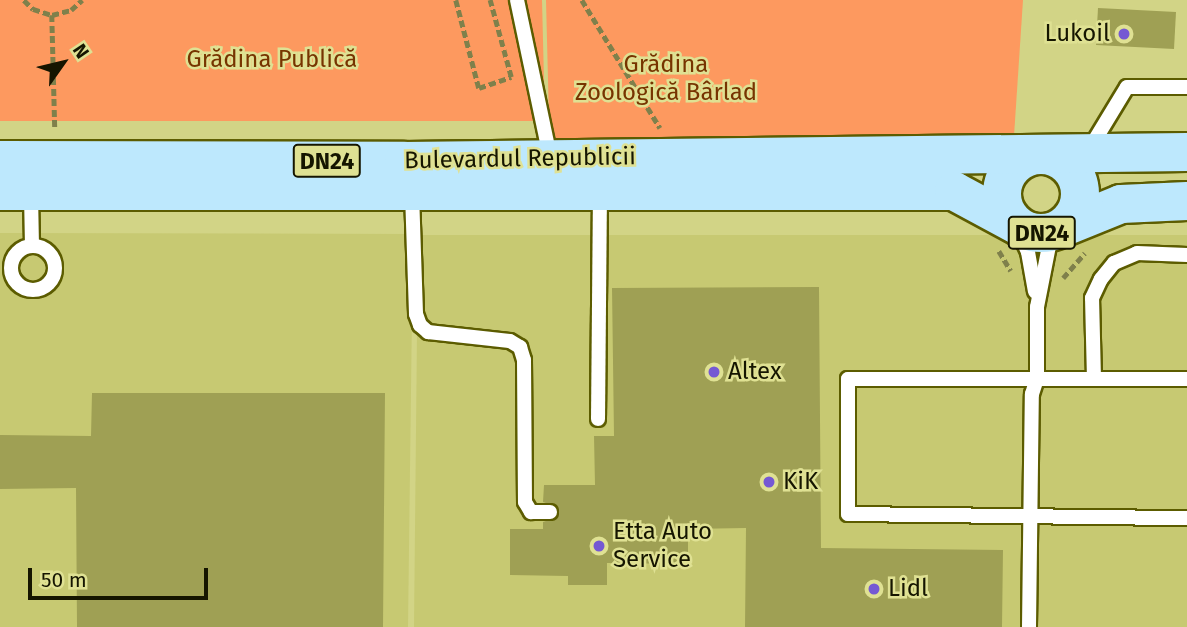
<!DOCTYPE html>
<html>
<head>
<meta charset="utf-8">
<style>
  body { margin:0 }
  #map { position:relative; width:1187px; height:627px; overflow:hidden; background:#d2d486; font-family:"Fira Sans",sans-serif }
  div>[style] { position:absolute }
  .built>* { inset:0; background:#c7c972 }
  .green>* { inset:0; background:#fd995f }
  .building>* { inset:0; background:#9fa054 }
  .path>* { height:4.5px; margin-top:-2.25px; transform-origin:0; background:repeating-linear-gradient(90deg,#7f804b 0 7px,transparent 0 10.5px) }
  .roads { filter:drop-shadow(2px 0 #5c5c00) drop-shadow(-2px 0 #5c5c00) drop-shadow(0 2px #5c5c00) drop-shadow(0 -2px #5c5c00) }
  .service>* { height:14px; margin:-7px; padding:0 7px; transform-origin:7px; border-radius:7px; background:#fff }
  .service>.ring { margin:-7px; padding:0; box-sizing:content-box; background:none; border:14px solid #fff; border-radius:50% }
  .primary>* { height:38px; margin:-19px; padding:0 19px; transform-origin:19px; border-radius:19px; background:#bde8fd }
  .primary>.ring { margin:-19px; padding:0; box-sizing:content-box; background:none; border:38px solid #bde8fd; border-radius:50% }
  .dots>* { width:19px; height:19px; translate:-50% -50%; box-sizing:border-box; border:4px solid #dfe193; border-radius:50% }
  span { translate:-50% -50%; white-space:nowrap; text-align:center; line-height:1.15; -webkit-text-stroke:5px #dfe193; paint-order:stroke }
  .shield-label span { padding:2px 5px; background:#dfe193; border:2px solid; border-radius:5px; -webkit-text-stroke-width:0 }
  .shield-label { font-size:23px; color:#151500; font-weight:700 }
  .poi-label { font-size:24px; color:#151500 }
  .right { translate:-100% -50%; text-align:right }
  .left { translate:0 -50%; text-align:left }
  .park-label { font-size:24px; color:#773400 }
  .street-label { font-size:24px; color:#151500 }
  .north { position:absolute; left:28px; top:28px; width:70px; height:70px; -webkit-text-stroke:5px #dfe193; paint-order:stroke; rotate:56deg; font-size:19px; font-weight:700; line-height:28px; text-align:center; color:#151500 }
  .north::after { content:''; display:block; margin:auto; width:24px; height:32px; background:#151500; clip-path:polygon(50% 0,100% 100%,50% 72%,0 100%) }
  .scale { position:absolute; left:28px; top:568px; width:180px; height:32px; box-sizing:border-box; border:4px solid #151500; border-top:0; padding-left:9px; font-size:21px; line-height:24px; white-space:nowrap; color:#151500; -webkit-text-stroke:5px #dfe193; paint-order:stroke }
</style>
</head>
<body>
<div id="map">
  <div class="built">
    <div style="clip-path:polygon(0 233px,413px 234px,408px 627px,0 627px)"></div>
    <div style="clip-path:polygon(418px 235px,1187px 235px,1187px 627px,414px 627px)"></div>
  </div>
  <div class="green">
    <div style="clip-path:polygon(0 0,542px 0,545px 121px,0 121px)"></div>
    <div style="clip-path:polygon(546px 0,1023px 0,1013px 151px,550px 159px)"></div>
  </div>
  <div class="building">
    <div style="clip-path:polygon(1098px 8px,1176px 12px,1174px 49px,1096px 45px)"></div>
    <div style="clip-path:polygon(819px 287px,821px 548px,1003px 550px,1002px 627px,745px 627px,746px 528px,688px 529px,688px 564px,607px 563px,607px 585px,568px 585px,568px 576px,510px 575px,510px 529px,543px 529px,543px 522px,558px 517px,558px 507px,543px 502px,544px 485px,595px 485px,594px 436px,614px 436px,612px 288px)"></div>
    <div style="clip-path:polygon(92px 393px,385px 393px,383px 627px,77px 627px,76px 488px,0 489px,0 435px,91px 436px)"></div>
  </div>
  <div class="path">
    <div style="left:24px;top:0;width:13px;rotate:45deg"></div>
    <div style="left:33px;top:9px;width:20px;rotate:18deg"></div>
    <div style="left:52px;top:15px;width:20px;rotate:-15deg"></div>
    <div style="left:71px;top:10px;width:15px;rotate:-42deg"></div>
    <div style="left:456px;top:0;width:91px;rotate:75.4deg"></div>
    <div style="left:479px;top:88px;width:34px;rotate:-19deg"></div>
    <div style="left:511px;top:77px;width:80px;rotate:-105.3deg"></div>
    <div style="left:582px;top:0;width:150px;rotate:58.6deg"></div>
    <div style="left:52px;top:15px;width:115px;rotate:88.5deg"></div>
    <div style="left:999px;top:251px;width:23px;rotate:59deg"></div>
    <div style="left:1063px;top:278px;width:33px;rotate:-49deg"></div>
  </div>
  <div class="roads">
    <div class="service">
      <div style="left:517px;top:0;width:160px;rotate:78.1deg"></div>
      <div style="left:1090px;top:148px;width:71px;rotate:-58.8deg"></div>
      <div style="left:1127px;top:87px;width:60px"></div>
      <div style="left:412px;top:193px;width:121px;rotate:88.1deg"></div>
      <div style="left:416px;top:314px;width:12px;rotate:70deg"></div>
      <div style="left:420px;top:325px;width:11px;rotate:41deg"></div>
      <div style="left:428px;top:332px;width:82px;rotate:6.3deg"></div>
      <div style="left:510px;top:341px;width:12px;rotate:31deg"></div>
      <div style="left:520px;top:347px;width:14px;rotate:73deg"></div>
      <div style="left:524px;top:360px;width:142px;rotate:89.6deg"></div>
      <div style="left:525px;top:502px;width:12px;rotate:59deg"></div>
      <div style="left:531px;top:512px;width:19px"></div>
      <div style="left:31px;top:194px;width:51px;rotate:88.9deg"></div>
      <div style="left:1015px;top:224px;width:31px;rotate:65deg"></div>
      <div style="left:1028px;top:252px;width:40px;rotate:80deg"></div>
      <div class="ring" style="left:11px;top:246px;width:30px;height:30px"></div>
      <div style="left:1094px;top:379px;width:81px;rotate:-91.4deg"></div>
      <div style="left:1092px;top:298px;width:21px;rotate:-65deg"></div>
      <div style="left:1101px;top:279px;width:21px;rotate:-51deg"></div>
      <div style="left:1114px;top:263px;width:25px;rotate:-23deg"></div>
      <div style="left:1137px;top:253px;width:50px;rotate:2.3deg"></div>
      <div style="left:1187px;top:379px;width:339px;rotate:180deg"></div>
      <div style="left:848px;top:379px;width:135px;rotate:90deg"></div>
      <div style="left:848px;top:514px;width:339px;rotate:0.7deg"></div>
      <div style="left:598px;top:419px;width:226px;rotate:-89.5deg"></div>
      <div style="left:1029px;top:627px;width:233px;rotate:-89.3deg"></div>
      <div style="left:1032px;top:394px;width:16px;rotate:-72deg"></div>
      <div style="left:1037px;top:379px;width:72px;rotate:-90deg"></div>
      <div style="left:1037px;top:307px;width:62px;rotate:-78.9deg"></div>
      <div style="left:1049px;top:246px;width:21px;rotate:-55deg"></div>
    </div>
    <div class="primary">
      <div class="ring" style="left:1002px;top:155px;width:40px;height:40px"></div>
      <div style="left:0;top:160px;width:404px;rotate:0.1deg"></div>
      <div style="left:404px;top:161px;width:783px;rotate:-0.66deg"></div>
      <div style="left:0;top:191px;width:954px"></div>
      <div style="left:954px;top:191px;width:69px;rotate:28.4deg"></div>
      <div style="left:1062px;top:228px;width:64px;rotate:-22.1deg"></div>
      <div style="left:1121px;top:204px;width:66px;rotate:-2.6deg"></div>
    </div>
  </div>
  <div class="dots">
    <div style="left:1124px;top:34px;background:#7559d3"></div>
    <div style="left:714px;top:372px;background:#7559d3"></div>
    <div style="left:769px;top:482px;background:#7559d3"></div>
    <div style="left:599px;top:546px;background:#7559d3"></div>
    <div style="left:874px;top:589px;background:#7559d3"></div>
  </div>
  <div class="shield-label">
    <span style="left:327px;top:161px">DN24</span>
    <span style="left:1042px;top:233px">DN24</span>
  </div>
  <div class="poi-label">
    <span class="right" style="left:1110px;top:34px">Lukoil</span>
    <span class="left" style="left:728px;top:372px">Altex</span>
    <span class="left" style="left:783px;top:482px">KiK</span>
    <span class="left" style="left:613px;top:546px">Etta Auto<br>Service</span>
    <span class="left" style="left:888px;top:589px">Lidl</span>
  </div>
  <div class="park-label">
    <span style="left:272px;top:60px">Grădina Publică</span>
    <span style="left:666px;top:79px">Grădina<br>Zoologică Bârlad</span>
  </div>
  <div class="street-label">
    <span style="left:520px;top:159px;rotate:-1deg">Bulevardul Republicii</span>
  </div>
  <div class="north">N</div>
  <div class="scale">50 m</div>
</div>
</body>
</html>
